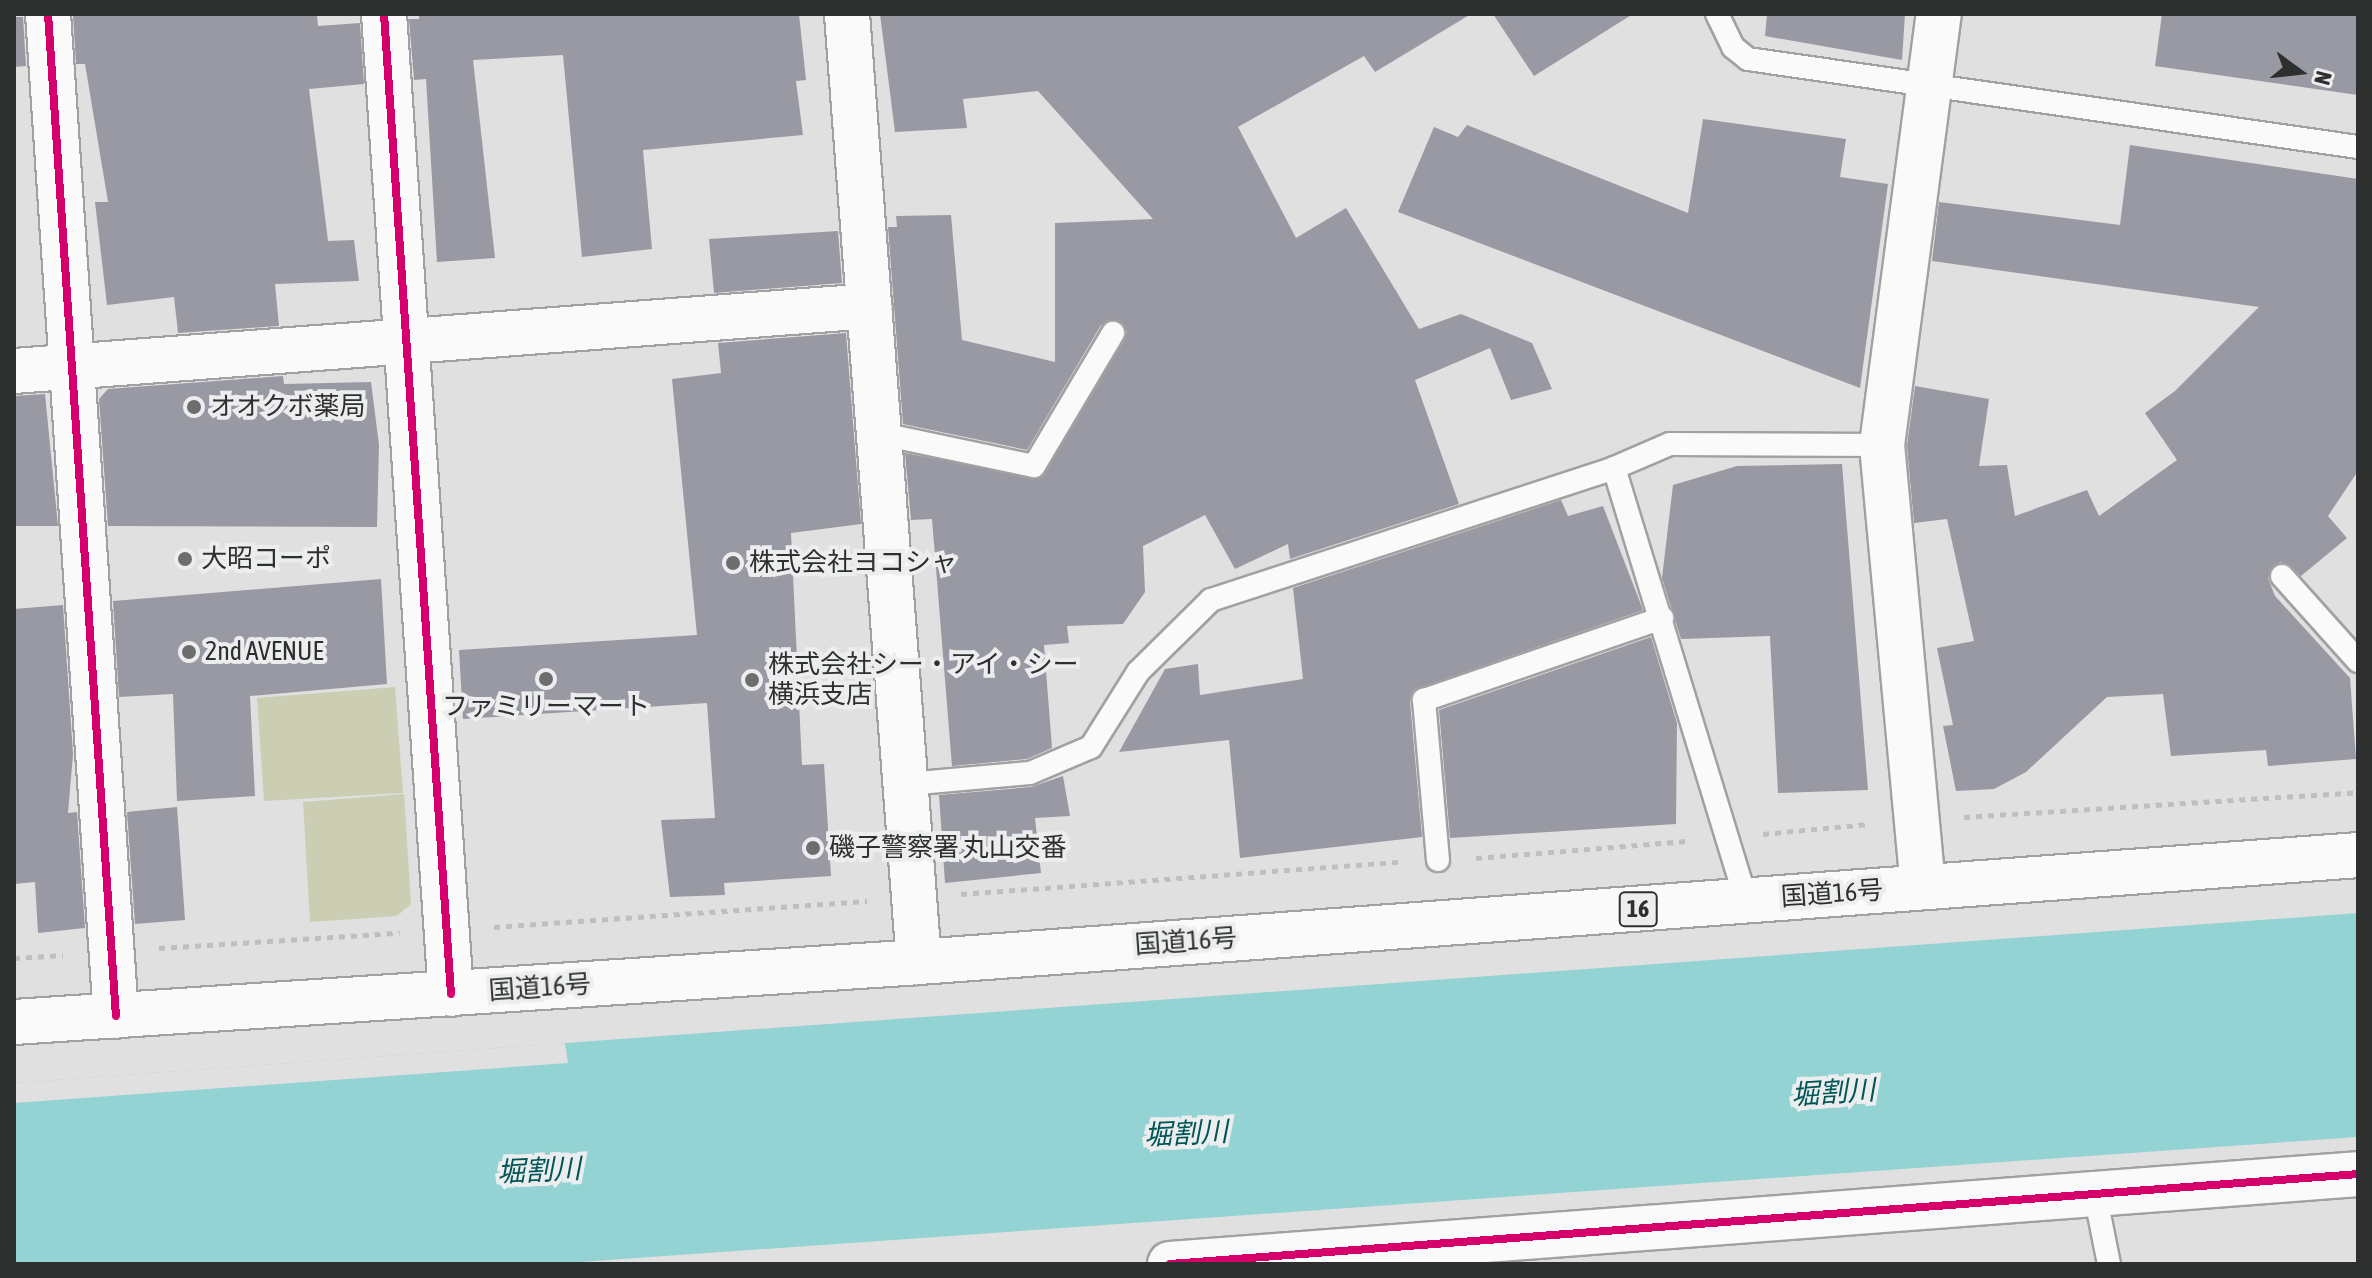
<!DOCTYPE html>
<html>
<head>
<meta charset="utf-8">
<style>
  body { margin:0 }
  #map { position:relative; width:2372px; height:1278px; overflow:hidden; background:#e0e0e0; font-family:"Asap Condensed","Noto Sans JP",sans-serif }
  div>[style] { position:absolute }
  .green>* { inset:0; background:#ccceb3 }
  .water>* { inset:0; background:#94d3d4 }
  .pier>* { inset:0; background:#e0e0e0 }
  .building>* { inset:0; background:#9999a3 }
  .path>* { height:5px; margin-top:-2.5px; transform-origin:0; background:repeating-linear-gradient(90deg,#bebfbf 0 6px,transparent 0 12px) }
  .roads { filter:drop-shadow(2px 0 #a1a1a1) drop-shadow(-2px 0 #a1a1a1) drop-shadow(0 2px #a1a1a1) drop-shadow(0 -2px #a1a1a1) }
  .service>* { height:22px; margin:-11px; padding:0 11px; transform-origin:11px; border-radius:11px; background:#fafafa }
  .minor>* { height:44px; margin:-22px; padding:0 22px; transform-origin:22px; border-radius:22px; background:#fafafa }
  .tertiary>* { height:44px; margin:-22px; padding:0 22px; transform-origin:22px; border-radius:22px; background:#fafafa }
  .trunk>* { height:44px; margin:-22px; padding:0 22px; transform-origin:22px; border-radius:22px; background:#fafafa }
  .cycleway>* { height:8px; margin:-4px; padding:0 4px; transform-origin:4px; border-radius:4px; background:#d6006c }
  .dots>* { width:22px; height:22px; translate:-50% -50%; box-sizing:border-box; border:4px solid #ecedee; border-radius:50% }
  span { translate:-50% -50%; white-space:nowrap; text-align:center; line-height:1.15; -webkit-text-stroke:8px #ecedee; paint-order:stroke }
  .shield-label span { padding:2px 6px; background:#ecedee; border:2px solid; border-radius:6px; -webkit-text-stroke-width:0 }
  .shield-label { font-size:24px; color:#2e2f2f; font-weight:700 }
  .poi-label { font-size:26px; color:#2e2f2f }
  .left { translate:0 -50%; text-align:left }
  .street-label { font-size:26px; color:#2e2f2f }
  .water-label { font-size:28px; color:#005556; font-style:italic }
  .frame { position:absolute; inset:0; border:16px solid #2e2f2f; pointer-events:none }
  .north { position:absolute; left:2260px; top:32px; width:80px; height:80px; -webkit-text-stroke:6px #ecedee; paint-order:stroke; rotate:105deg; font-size:22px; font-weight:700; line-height:32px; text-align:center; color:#2e2f2f }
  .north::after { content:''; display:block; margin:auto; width:28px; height:36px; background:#2e2f2f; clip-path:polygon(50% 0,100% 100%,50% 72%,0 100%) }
</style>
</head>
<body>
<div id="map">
  <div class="green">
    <div style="clip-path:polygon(395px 687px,403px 793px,264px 801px,257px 698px)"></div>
    <div style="clip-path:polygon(404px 794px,411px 904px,397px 916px,310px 922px,303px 802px)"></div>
  </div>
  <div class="water">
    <div style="clip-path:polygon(2358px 913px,2358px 1137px,551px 1264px,14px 1264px,14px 1083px)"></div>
  </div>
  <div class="pier">
    <div style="clip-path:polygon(565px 1043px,568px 1063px,14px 1103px,14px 1083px)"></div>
  </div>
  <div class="building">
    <div style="clip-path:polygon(317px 14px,318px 26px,360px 23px,364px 84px,309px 89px,328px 241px,354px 240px,359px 281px,275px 284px,279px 326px,178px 333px,174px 297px,107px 305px,95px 202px,108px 202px,85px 64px,76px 64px,73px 15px)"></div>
    <div style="clip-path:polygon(419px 14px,799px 14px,806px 80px,796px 81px,803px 135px,643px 150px,652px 249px,582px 257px,563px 55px,473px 60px,495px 258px,437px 262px,426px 79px,414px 80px,409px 19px,419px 19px)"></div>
    <div style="clip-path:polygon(880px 14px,1471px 14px,1375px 72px,1364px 56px,1238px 127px,1296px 238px,1346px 208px,1419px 329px,1461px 314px,1532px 343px,1552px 389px,1511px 400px,1490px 348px,1415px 380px,1459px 504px,1290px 559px,1288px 544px,1235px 569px,1205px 515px,1143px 546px,1145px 592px,1123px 624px,1067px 626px,1069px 643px,1044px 645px,1052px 748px,1027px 759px,952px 766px,932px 519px,911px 520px,905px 453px,1040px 478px,1127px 332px,1119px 321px,1101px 325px,1027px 450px,903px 424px,888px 227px,897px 227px,896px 216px,951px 215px,962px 340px,1055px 362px,1055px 223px,1153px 219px,1038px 91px,963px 99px,967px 128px,895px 132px)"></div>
    <div style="clip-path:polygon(1493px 14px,1633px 14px,1534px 76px)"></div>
    <div style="clip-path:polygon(1767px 14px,1905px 14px,1902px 60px,1765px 36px)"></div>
    <div style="clip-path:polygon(2162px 14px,2358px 14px,2358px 95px,2155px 66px)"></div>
    <div style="clip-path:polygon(14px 17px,23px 17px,26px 66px,14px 67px)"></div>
    <div style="clip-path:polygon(1703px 119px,1846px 139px,1840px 177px,1888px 184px,1860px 388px,1398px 212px,1434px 127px,1458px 137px,1467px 125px,1688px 213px)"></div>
    <div style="clip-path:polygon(2130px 145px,2358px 179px,2358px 471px,2328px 516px,2347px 538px,2301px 576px,2280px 562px,2268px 578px,2275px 596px,2350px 678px,2356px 759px,2268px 766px,2266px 750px,2171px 756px,2163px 694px,2107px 697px,2026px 772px,1994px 789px,1956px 791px,1943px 726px,1953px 725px,1937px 648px,1974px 641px,1947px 519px,1914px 523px,1907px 446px,1915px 386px,1989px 399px,1979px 466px,2007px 465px,2015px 516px,2087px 490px,2099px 516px,2177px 460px,2145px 413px,2175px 391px,2259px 307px,1932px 261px,1939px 202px,2120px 225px)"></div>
    <div style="clip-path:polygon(838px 231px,842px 283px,714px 293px,709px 239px)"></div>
    <div style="clip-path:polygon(846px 333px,861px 524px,791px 533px,802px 765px,824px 764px,831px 876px,724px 883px,725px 895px,670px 897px,661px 820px,715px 818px,707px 703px,463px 719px,459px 650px,697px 635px,672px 379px,721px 373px,718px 343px)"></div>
    <div style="clip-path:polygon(283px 376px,284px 384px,371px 382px,379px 445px,377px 527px,108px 526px,99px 399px,108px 389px)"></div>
    <div style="clip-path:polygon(45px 394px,58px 526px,14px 526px,14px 396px)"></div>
    <div style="clip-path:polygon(1842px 464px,1868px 790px,1778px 793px,1770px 636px,1681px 639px,1662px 578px,1673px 485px,1737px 466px)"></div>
    <div style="clip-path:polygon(1561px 500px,1568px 516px,1603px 506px,1643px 610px,1414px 690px,1410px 701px,1422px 837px,1240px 858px,1229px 740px,1119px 752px,1165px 669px,1198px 664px,1200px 695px,1303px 679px,1293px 588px)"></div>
    <div style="clip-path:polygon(381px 579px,387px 684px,250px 696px,255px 796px,177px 801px,173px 694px,119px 697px,113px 601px)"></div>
    <div style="clip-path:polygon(63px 605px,73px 754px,68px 813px,77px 812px,85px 928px,38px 933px,35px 882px,14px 884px,14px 609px)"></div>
    <div style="clip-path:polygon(1651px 637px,1677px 723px,1676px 824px,1450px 838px,1439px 710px)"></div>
    <div style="clip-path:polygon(1063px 776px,1070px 816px,1035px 818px,1041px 873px,945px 883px,939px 795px,1031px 787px)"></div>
    <div style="clip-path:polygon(177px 807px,185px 920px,135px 924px,127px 812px)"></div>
  </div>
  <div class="path">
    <div style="left:1964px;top:817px;width:395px;rotate:-3.6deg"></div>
    <div style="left:1763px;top:834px;width:105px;rotate:-5.4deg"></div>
    <div style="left:1476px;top:858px;width:214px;rotate:-4.6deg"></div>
    <div style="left:961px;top:894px;width:442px;rotate:-4.2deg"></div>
    <div style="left:494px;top:927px;width:374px;rotate:-4deg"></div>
    <div style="left:159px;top:948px;width:241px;rotate:-3.6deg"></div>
    <div style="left:14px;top:958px;width:49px;rotate:-3.5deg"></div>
  </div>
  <div class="roads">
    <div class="service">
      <div style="left:1717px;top:14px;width:37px;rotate:64deg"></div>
      <div style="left:1733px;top:47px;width:19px;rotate:39deg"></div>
      <div style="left:1748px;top:59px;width:616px;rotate:8.21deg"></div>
      <div style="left:877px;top:433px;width:160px;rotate:11.9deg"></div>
      <div style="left:1034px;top:466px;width:155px;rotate:-59.3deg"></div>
      <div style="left:1614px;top:468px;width:453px;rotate:73deg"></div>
      <div style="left:2282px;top:576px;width:114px;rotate:48.2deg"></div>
      <div style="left:907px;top:784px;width:123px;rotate:-5.1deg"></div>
      <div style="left:1030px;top:773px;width:66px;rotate:-23.1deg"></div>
      <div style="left:1091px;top:747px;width:89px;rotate:-57.9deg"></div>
      <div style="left:1138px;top:672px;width:103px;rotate:-44.6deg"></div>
      <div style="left:1211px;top:600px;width:424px;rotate:-18.1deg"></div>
      <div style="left:1614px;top:468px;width:61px;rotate:-23.2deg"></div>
      <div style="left:1670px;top:444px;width:212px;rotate:0.3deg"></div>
      <div style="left:1438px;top:860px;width:161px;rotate:-95deg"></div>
      <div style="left:1424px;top:700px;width:252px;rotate:-19deg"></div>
      <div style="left:2095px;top:1194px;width:71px;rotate:78.7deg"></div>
    </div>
    <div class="minor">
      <div style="left:48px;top:14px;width:1004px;rotate:86.12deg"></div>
      <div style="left:384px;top:14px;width:982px;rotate:86.09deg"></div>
      <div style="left:847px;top:14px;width:951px;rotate:85.66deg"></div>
      <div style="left:14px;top:371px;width:858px;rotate:-4.34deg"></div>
      <div style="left:1923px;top:887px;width:444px;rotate:-95.3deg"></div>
      <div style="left:1882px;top:445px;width:435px;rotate:-82.5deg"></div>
    </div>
    <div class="tertiary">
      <div style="left:1170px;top:1264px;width:1191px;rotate:-4.33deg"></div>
    </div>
    <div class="trunk">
      <div style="left:14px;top:1022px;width:907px;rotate:-3.79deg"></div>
      <div style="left:919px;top:962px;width:1443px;rotate:-4.25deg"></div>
    </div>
  </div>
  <div class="cycleway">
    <div style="left:48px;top:14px;width:1004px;rotate:86.12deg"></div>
    <div style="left:384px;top:14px;width:982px;rotate:86.09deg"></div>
    <div style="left:1170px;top:1264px;width:1191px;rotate:-4.33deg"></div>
  </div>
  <div class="dots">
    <div style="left:194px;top:407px;background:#6c6d6d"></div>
    <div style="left:185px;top:559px;background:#6c6d6d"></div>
    <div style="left:733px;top:563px;background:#6c6d6d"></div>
    <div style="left:189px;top:652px;background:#6c6d6d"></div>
    <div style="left:546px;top:679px;background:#6c6d6d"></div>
    <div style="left:752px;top:680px;background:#6c6d6d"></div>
    <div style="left:813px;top:848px;background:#6c6d6d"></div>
  </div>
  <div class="shield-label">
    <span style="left:1638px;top:909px">16</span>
  </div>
  <div class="poi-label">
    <span class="left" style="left:210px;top:407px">オオクボ薬局</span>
    <span class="left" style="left:201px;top:559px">大昭コーポ</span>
    <span class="left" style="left:749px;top:563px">株式会社ヨコシャ</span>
    <span class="left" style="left:205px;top:652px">2nd AVENUE</span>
    <span class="left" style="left:768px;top:680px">株式会社シー・アイ・シー<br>横浜支店</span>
    <span style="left:546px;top:707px">ファミリーマート</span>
    <span class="left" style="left:829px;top:848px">磯子警察署 丸山交番</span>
  </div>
  <div class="street-label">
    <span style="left:1832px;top:894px;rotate:-4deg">国道16号</span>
    <span style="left:1186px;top:942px;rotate:-4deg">国道16号</span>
    <span style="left:540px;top:988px;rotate:-4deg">国道16号</span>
  </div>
  <div class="water-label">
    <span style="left:1833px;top:1092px;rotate:-4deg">堀割川</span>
    <span style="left:1186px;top:1133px;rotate:-3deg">堀割川</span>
    <span style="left:539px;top:1170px;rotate:-3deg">堀割川</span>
  </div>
  <div class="frame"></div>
  <div class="north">N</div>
</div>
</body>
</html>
